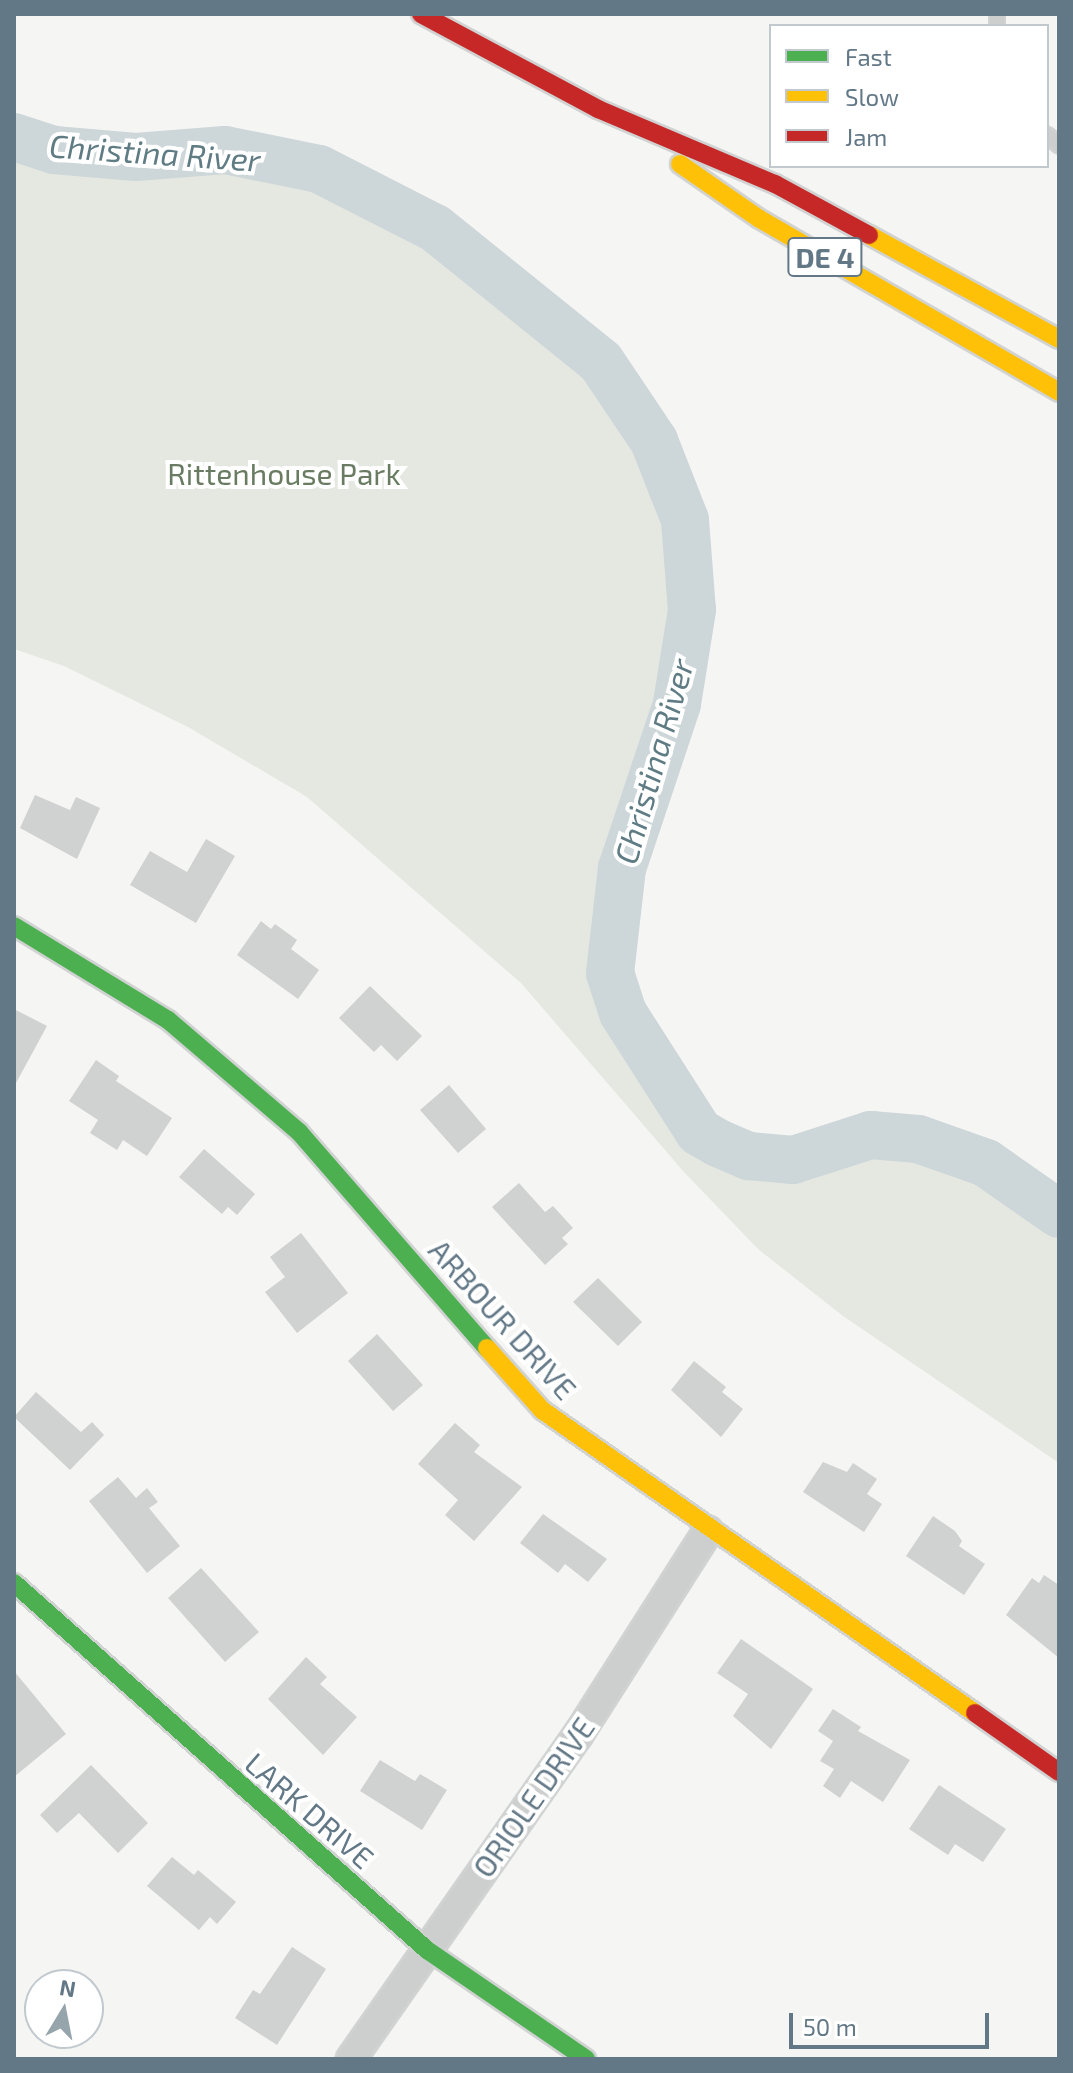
<!DOCTYPE html>
<html>
<head>
<meta charset="utf-8">
<style>
  body { margin:0 }
  #map { position:relative; width:1073px; height:2073px; overflow:hidden; background:#f5f5f3; font-family:"Exo 2",sans-serif }
  div>[style] { position:absolute }
  .green>* { inset:0; background:#e5e8e1 }
  .river>* { height:48px; margin:-24px; padding:0 24px; transform-origin:24px; border-radius:24px; background:#cdd6d8 }
  .building>* { inset:0; background:#d0d1d1 }
  .roads { filter:drop-shadow(2px 0 #d1d3d3) drop-shadow(-2px 0 #d1d3d3) drop-shadow(0 2px #d1d3d3) drop-shadow(0 -2px #d1d3d3) }
  .lane>* { height:14px; margin:-7px; padding:0 7px; transform-origin:7px; border-radius:7px; background:#cdcece }
  .street>* { height:28px; margin:-14px; padding:0 14px; transform-origin:14px; border-radius:14px; background:#cdcece }
  .fast>* { height:18px; margin:-9px; padding:0 9px; transform-origin:9px; border-radius:9px; background:#4caf50 }
  .slow>* { height:18px; margin:-9px; padding:0 9px; transform-origin:9px; border-radius:9px; background:#ffc107 }
  .jam>* { height:18px; margin:-9px; padding:0 9px; transform-origin:9px; border-radius:9px; background:#c62828 }
  span { translate:-50% -50%; white-space:nowrap; text-align:center; line-height:1.15; -webkit-text-stroke:8px #fff; paint-order:stroke }
  .shield-label span { padding:2px 6px; background:#fff; border:2px solid; border-radius:6px; -webkit-text-stroke-width:0 }
  .shield-label { font-size:28px; color:#637886; font-weight:700 }
  .park-label { font-size:30px; color:#697c62 }
  .street-label { font-size:30px; color:#637886 }
  .water-label { font-size:32px; color:#5f7b83; font-style:italic }
  .frame { position:absolute; inset:0; border:16px solid #637886; pointer-events:none }
  .legend { position:absolute; left:769px; top:24px; width:280px; height:144px; box-sizing:border-box; background:#fff; border:2px solid #c1c9cf; margin:0; padding:10px 14px; list-style:none; font-size:24px; color:#637886 }
  .legend li { display:flex; align-items:center; gap:16px; height:40px }
  .legend b { width:40px; border:2px solid #c1c9cf }
  .north { position:absolute; left:24px; top:1969px; width:80px; height:80px; box-sizing:border-box; background:#fff; border:2px solid #c1c9cf; border-radius:50%; rotate:10deg; font-size:22px; font-weight:700; line-height:32px; text-align:center; color:#637886 }
  .north::after { content:''; display:block; margin:auto; width:28px; height:36px; background:#96a4ac; clip-path:polygon(50% 0,100% 100%,50% 72%,0 100%) }
  .scale { position:absolute; left:789px; top:2013px; width:200px; height:36px; box-sizing:border-box; border:4px solid #637886; border-top:0; padding-left:10px; font-size:24px; line-height:28px; white-space:nowrap; color:#637886; -webkit-text-stroke:6px #fff; paint-order:stroke }
</style>
</head>
<body>
<div id="map">
  <div class="green">
    <div style="clip-path:polygon(14px 137px,54px 150px,319px 169px,601px 362px,692px 610px,677px 704px,622px 868px,610px 973px,623px 1013px,698px 1132px,718px 1143px,749px 1156px,792px 1160px,871px 1135px,918px 1139px,986px 1163px,1059px 1214px,1059px 1463px,843px 1316px,758px 1249px,684px 1172px,521px 983px,307px 797px,188px 727px,64px 666px,14px 649px)"></div>
  </div>
  <div class="river">
    <div style="left:14px;top:137px;width:42px;rotate:18deg"></div>
    <div style="left:54px;top:150px;width:82px;rotate:4.9deg"></div>
    <div style="left:136px;top:157px;width:89px;rotate:-4.5deg"></div>
    <div style="left:225px;top:150px;width:96px;rotate:11.4deg"></div>
    <div style="left:319px;top:169px;width:130px;rotate:27deg"></div>
    <div style="left:435px;top:228px;width:213px;rotate:38.9deg"></div>
    <div style="left:601px;top:362px;width:95px;rotate:56.1deg"></div>
    <div style="left:654px;top:441px;width:85px;rotate:68.6deg"></div>
    <div style="left:685px;top:520px;width:90px;rotate:85.6deg"></div>
    <div style="left:692px;top:610px;width:95px;rotate:99.1deg"></div>
    <div style="left:677px;top:704px;width:173px;rotate:108.5deg"></div>
    <div style="left:622px;top:868px;width:106px;rotate:96.5deg"></div>
    <div style="left:610px;top:973px;width:42px;rotate:72deg"></div>
    <div style="left:623px;top:1013px;width:141px;rotate:57.4deg"></div>
    <div style="left:699px;top:1132px;width:22px;rotate:30deg"></div>
    <div style="left:718px;top:1143px;width:34px;rotate:23deg"></div>
    <div style="left:749px;top:1156px;width:44px;rotate:5.2deg"></div>
    <div style="left:793px;top:1160px;width:82px;rotate:-17.8deg"></div>
    <div style="left:871px;top:1135px;width:47px;rotate:4.9deg"></div>
    <div style="left:918px;top:1139px;width:72px;rotate:19.4deg"></div>
    <div style="left:986px;top:1163px;width:89px;rotate:34.9deg"></div>
  </div>
  <div class="building">
    <div style="clip-path:polygon(35px 795px,70px 810px,76px 797px,100px 808px,77px 859px,20px 828px)"></div>
    <div style="clip-path:polygon(206px 839px,235px 856px,196px 923px,130px 885px,150px 851px,187px 872px)"></div>
    <div style="clip-path:polygon(261px 921px,271px 929px,275px 924px,297px 940px,291px 949px,319px 970px,298px 999px,237px 955px)"></div>
    <div style="clip-path:polygon(370px 986px,422px 1036px,397px 1061px,381px 1045px,374px 1052px,339px 1018px)"></div>
    <div style="clip-path:polygon(14px 1009px,47px 1026px,16px 1083px,14px 1082px)"></div>
    <div style="clip-path:polygon(96px 1060px,119px 1076px,116px 1081px,172px 1118px,147px 1156px,123px 1140px,117px 1150px,90px 1133px,98px 1120px,69px 1101px)"></div>
    <div style="clip-path:polygon(449px 1085px,486px 1129px,458px 1153px,420px 1110px)"></div>
    <div style="clip-path:polygon(204px 1149px,255px 1194px,237px 1215px,228px 1207px,222px 1214px,179px 1177px)"></div>
    <div style="clip-path:polygon(519px 1183px,545px 1212px,553px 1206px,573px 1228px,562px 1238px,568px 1244px,545px 1265px,492px 1207px)"></div>
    <div style="clip-path:polygon(301px 1233px,348px 1293px,297px 1333px,265px 1292px,285px 1277px,270px 1257px)"></div>
    <div style="clip-path:polygon(598px 1278px,642px 1322px,618px 1346px,573px 1302px)"></div>
    <div style="clip-path:polygon(377px 1334px,423px 1385px,393px 1411px,348px 1361px)"></div>
    <div style="clip-path:polygon(694px 1361px,726px 1387px,722px 1392px,743px 1409px,721px 1437px,671px 1390px)"></div>
    <div style="clip-path:polygon(36px 1392px,81px 1432px,92px 1422px,104px 1435px,70px 1470px,14px 1417px)"></div>
    <div style="clip-path:polygon(455px 1423px,480px 1445px,474px 1452px,522px 1487px,474px 1541px,445px 1515px,458px 1500px,418px 1464px)"></div>
    <div style="clip-path:polygon(823px 1462px,847px 1472px,853px 1463px,877px 1479px,867px 1494px,882px 1504px,864px 1532px,803px 1492px)"></div>
    <div style="clip-path:polygon(118px 1477px,136px 1498px,147px 1488px,158px 1502px,149px 1508px,180px 1546px,147px 1573px,89px 1501px)"></div>
    <div style="clip-path:polygon(543px 1514px,607px 1559px,588px 1582px,565px 1564px,558px 1573px,520px 1543px)"></div>
    <div style="clip-path:polygon(933px 1516px,955px 1531px,962px 1541px,959px 1546px,985px 1564px,964px 1595px,906px 1556px)"></div>
    <div style="clip-path:polygon(201px 1568px,259px 1632px,225px 1662px,168px 1598px)"></div>
    <div style="clip-path:polygon(1044px 1575px,1059px 1585px,1059px 1658px,1006px 1615px,1032px 1578px,1039px 1583px)"></div>
    <div style="clip-path:polygon(741px 1639px,813px 1689px,771px 1749px,733px 1716px,748px 1694px,717px 1673px)"></div>
    <div style="clip-path:polygon(306px 1657px,327px 1677px,320px 1684px,357px 1717px,323px 1755px,268px 1699px)"></div>
    <div style="clip-path:polygon(14px 1671px,66px 1734px,14px 1777px)"></div>
    <div style="clip-path:polygon(833px 1709px,861px 1727px,858px 1731px,910px 1760px,883px 1802px,851px 1781px,840px 1798px,823px 1786px,834px 1769px,820px 1761px,833px 1741px,818px 1731px)"></div>
    <div style="clip-path:polygon(380px 1760px,415px 1781px,420px 1774px,447px 1790px,422px 1830px,360px 1791px)"></div>
    <div style="clip-path:polygon(91px 1765px,148px 1823px,118px 1853px,79px 1813px,57px 1833px,40px 1815px)"></div>
    <div style="clip-path:polygon(939px 1785px,1006px 1829px,983px 1862px,955px 1844px,948px 1855px,909px 1829px)"></div>
    <div style="clip-path:polygon(172px 1857px,194px 1875px,198px 1870px,236px 1902px,217px 1924px,210px 1917px,199px 1930px,147px 1886px)"></div>
    <div style="clip-path:polygon(292px 1947px,326px 1969px,277px 2045px,235px 2018px,253px 1990px,260px 1994px)"></div>
  </div>
  <div class="roads">
    <div class="lane">
      <div style="left:997px;top:14px;width:12px;rotate:90deg"></div>
      <div style="left:1047px;top:135px;width:16px;rotate:40deg"></div>
    </div>
    <div class="street">
      <div style="left:351px;top:2059px;width:396px;rotate:-55deg"></div>
      <div style="left:578px;top:1735px;width:242px;rotate:-57.5deg"></div>
    </div>
    <div class="fast">
      <div style="left:14px;top:926px;width:180px;rotate:31.4deg"></div>
      <div style="left:168px;top:1020px;width:172px;rotate:40.5deg"></div>
      <div style="left:299px;top:1132px;width:286px;rotate:49deg"></div>
      <div style="left:14px;top:1583px;width:553px;rotate:41.62deg"></div>
      <div style="left:427px;top:1950px;width:193px;rotate:34.4deg"></div>
    </div>
    <div class="slow">
      <div style="left:680px;top:164px;width:95px;rotate:34.7deg"></div>
      <div style="left:758px;top:218px;width:348px;rotate:30deg"></div>
      <div style="left:869px;top:235px;width:217px;rotate:28.7deg"></div>
      <div style="left:487px;top:1348px;width:83px;rotate:48.4deg"></div>
      <div style="left:542px;top:1410px;width:528px;rotate:34.98deg"></div>
    </div>
    <div class="jam">
      <div style="left:421px;top:14px;width:201px;rotate:28.2deg"></div>
      <div style="left:598px;top:109px;width:192px;rotate:23deg"></div>
      <div style="left:775px;top:184px;width:107px;rotate:28.5deg"></div>
      <div style="left:975px;top:1713px;width:103px;rotate:35.1deg"></div>
    </div>
  </div>
  <div class="shield-label">
    <span style="left:825px;top:257px">DE 4</span>
  </div>
  <div class="park-label">
    <span style="left:284px;top:473px">Rittenhouse Park</span>
  </div>
  <div class="street-label">
    <span style="left:503px;top:1319px;rotate:48deg">ARBOUR DRIVE</span>
    <span style="left:533px;top:1797px;rotate:-55deg">ORIOLE DRIVE</span>
    <span style="left:310px;top:1810px;rotate:41deg">LARK DRIVE</span>
  </div>
  <div class="water-label">
    <span style="left:155px;top:152px;rotate:4deg">Christina River</span>
    <span style="left:653px;top:761px;rotate:-74deg">Christina River</span>
  </div>
  <div class="frame"></div>
  <ul class="legend">
  <li><b style="height:10px;background:#4caf50"></b>Fast</li>
  <li><b style="height:10px;background:#ffc107"></b>Slow</li>
  <li><b style="height:10px;background:#c62828"></b>Jam</li>
  </ul>
  <div class="north">N</div>
  <div class="scale">50 m</div>
</div>
</body>
</html>
